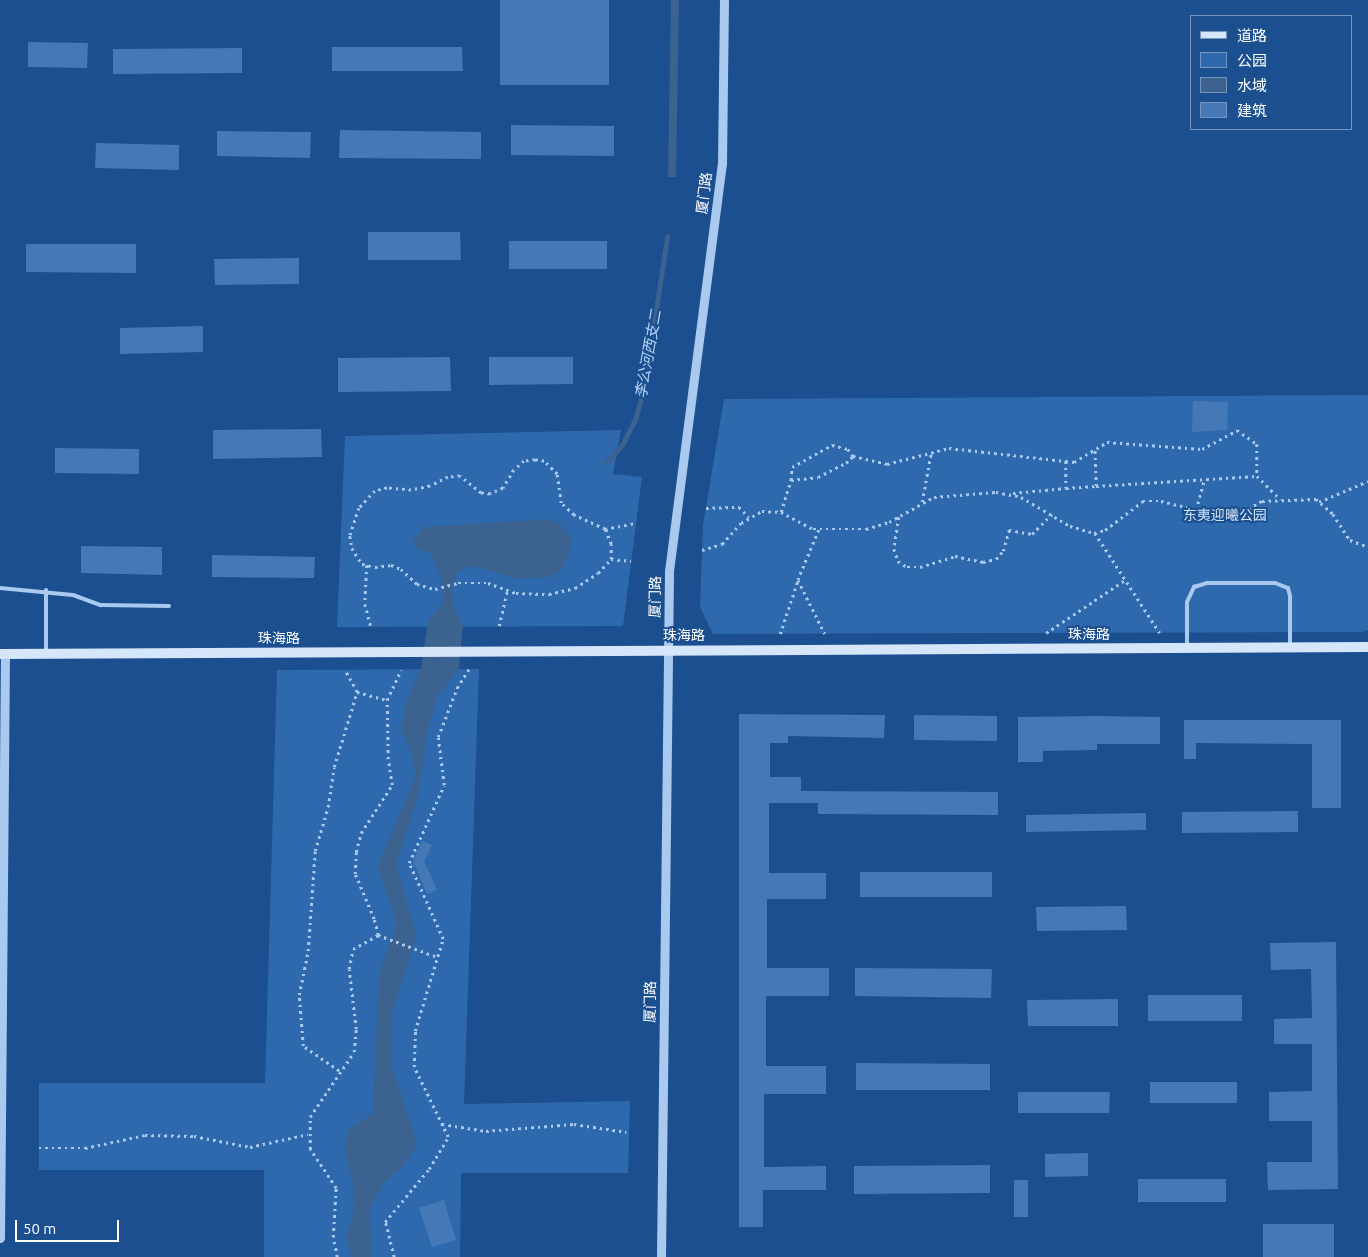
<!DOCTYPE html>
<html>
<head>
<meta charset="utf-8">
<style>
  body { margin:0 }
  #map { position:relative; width:1368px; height:1257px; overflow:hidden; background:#1b4f8f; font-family:Ubuntu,"Noto Sans SC",sans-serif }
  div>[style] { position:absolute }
  .green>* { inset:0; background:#2e69ad }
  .water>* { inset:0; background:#3c6290 }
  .stream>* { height:4.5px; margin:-2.25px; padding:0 2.25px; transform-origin:2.25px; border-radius:2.25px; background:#3c6290 }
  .building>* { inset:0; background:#4478b7 }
  .path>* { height:2.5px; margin-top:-1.25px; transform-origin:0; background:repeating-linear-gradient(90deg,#a9c9ee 0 2.5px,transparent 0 6.5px) }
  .service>* { height:4px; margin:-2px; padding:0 2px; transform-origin:2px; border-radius:2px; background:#a9c9ee }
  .tertiary>* { height:9px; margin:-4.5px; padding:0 4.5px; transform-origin:4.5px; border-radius:4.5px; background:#a9c9ee }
  .secondary>* { height:10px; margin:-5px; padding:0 5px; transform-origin:5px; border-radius:5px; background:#d6e6fa }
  span { translate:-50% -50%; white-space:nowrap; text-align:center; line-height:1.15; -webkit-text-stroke:4px #1b4f8f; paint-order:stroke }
  .street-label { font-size:14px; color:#fff }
  .park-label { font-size:14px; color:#cfe3fa }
  .water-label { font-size:15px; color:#b5d3f5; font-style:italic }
  .legend { position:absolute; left:1190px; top:15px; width:162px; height:115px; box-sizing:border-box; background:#1b4f8f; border:1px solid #7695bc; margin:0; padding:6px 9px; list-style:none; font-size:15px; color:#fff }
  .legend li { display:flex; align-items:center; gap:10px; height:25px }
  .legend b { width:25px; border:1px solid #7695bc }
  .scale { position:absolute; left:15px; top:1220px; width:104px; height:22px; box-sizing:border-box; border:2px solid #fff; border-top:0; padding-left:6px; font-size:15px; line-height:18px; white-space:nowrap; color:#fff; -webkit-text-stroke:4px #1b4f8f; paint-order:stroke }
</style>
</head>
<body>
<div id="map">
  <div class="green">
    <div style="clip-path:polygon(1368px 395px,1368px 630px,1362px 632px,713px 634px,700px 607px,703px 525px,724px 399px)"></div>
    <div style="clip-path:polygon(621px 430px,613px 474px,642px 477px,623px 626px,337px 627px,345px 436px)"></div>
    <div style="clip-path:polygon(479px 669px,464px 1104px,630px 1101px,628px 1173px,461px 1173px,460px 1257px,264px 1257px,264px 1170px,39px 1170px,39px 1083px,265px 1083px,277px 670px)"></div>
  </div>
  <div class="water">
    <div style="clip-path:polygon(671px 0,679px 0,676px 177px,668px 177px)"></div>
    <div style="clip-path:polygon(551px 519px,561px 525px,571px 539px,569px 555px,560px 571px,550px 577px,518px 579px,474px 566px,458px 571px,452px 589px,454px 608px,463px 625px,459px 668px,437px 697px,427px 733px,418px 798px,396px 864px,416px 935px,392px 1015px,391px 1062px,417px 1144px,405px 1164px,383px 1184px,370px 1207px,371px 1257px,352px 1257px,346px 1237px,354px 1209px,353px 1183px,345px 1152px,347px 1131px,373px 1113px,379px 973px,396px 927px,393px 910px,377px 866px,416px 776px,411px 752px,401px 729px,406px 703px,421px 668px,428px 621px,443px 603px,441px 578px,435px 563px,430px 553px,416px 548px,413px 540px,424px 527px)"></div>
  </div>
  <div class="stream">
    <div style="left:606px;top:463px;width:24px;rotate:-48deg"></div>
    <div style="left:622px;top:445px;width:31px;rotate:-63deg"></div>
    <div style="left:636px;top:417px;width:35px;rotate:-75deg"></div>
    <div style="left:645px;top:383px;width:148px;rotate:-81.4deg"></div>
  </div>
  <div class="building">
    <div style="clip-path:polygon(500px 0,609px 0,609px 85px,500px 85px)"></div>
    <div style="clip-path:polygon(28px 42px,88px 43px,87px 68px,28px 67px)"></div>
    <div style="clip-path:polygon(332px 47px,462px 47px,463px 71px,332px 71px)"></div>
    <div style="clip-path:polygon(242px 48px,242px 73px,113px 74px,113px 49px)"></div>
    <div style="clip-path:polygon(511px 125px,614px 126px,614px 156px,511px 155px)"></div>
    <div style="clip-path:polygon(340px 130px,481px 132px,481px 159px,339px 158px)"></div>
    <div style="clip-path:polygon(217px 131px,311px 132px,310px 158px,217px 156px)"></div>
    <div style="clip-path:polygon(96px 143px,179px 145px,179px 170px,95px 168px)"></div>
    <div style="clip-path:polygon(368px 232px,460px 232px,461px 260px,368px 260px)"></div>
    <div style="clip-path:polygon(509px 241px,607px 241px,607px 269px,509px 269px)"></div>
    <div style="clip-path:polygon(26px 244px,136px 244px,136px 273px,26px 272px)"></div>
    <div style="clip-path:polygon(299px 258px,299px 284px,215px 285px,214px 259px)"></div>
    <div style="clip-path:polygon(203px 326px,203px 352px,120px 354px,120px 328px)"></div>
    <div style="clip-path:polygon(450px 357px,451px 391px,338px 392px,338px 358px)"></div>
    <div style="clip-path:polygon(489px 357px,573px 357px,573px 384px,489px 385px)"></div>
    <div style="clip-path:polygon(1193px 401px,1228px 402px,1227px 430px,1192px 432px)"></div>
    <div style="clip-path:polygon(321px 429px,322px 457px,213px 459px,213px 430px)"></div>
    <div style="clip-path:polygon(55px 448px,139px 449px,139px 474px,55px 473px)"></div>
    <div style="clip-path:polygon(81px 546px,162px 547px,162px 575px,81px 573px)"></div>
    <div style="clip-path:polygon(212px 555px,315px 557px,314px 578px,212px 577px)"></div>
    <div style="clip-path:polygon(739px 714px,885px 715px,884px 738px,788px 736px,788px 743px,770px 743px,770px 777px,801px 777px,801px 791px,998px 792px,998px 815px,818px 814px,818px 803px,769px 803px,769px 873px,826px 873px,826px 899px,767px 899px,767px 968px,829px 968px,829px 996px,766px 996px,766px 1066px,826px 1066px,826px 1094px,764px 1094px,764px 1167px,826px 1166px,826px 1190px,763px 1190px,763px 1227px,739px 1227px)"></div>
    <div style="clip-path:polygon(914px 715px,997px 716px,997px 741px,914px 740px)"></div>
    <div style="clip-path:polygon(1097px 716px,1160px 717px,1160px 744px,1097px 744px,1097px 750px,1043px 751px,1043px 762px,1018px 762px,1018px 717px)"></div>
    <div style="clip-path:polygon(1184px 720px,1341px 720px,1341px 808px,1312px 808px,1312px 744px,1196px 743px,1196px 759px,1184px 759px)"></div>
    <div style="clip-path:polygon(1298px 811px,1298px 832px,1182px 833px,1182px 812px)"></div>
    <div style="clip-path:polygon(1146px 813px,1146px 830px,1026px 832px,1026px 815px)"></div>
    <div style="clip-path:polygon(422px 841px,432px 845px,424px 861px,437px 890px,427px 894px,413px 861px)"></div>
    <div style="clip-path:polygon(860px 872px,992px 872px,992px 897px,860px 897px)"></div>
    <div style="clip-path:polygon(1126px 906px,1127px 930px,1037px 931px,1036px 907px)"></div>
    <div style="clip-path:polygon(1336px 942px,1338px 1189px,1268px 1190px,1267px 1162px,1312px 1162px,1312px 1121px,1269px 1121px,1269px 1092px,1312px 1091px,1312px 1044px,1274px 1044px,1274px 1019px,1312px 1018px,1311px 969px,1271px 970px,1270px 943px)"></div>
    <div style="clip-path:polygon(855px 968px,992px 969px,991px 998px,855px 996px)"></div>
    <div style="clip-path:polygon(1148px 995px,1242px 995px,1242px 1021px,1148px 1021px)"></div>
    <div style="clip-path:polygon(1118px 999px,1118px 1026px,1028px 1026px,1027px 1000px)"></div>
    <div style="clip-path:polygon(856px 1063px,990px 1064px,990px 1090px,856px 1090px)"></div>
    <div style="clip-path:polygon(1150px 1082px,1237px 1082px,1237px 1103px,1150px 1103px)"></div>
    <div style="clip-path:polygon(1018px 1092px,1110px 1092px,1109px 1113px,1018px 1113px)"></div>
    <div style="clip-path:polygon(1088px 1153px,1088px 1176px,1045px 1177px,1045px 1154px)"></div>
    <div style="clip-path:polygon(990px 1165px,990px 1193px,854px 1194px,854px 1166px)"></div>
    <div style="clip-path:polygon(1138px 1179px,1226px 1179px,1226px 1202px,1138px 1202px)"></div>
    <div style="clip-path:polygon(1014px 1180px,1028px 1180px,1028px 1217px,1014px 1217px)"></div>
    <div style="clip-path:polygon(444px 1200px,456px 1240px,432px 1247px,419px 1208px)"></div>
    <div style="clip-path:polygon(1263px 1224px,1334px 1224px,1334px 1257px,1263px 1257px)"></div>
  </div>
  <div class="path">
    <div style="left:1066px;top:461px;width:27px;rotate:90deg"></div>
    <div style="left:1066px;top:488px;width:30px;rotate:-4deg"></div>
    <div style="left:1096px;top:486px;width:36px;rotate:-92deg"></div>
    <div style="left:791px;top:480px;width:13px;rotate:-86deg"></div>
    <div style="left:792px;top:467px;width:46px;rotate:-28.8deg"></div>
    <div style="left:832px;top:445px;width:16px;rotate:14deg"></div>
    <div style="left:848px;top:449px;width:9px;rotate:54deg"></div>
    <div style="left:1096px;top:486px;width:161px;rotate:-3.6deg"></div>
    <div style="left:1257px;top:476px;width:33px;rotate:45deg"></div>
    <div style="left:1013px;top:493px;width:53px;rotate:-5.4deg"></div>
    <div style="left:922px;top:502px;width:50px;rotate:-79.6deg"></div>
    <div style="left:1319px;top:502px;width:53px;rotate:-23.2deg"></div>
    <div style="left:706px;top:508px;width:33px;rotate:-2deg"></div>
    <div style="left:739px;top:507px;width:14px;rotate:45deg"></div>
    <div style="left:1196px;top:510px;width:31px;rotate:-75deg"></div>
    <div style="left:781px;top:512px;width:34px;rotate:-73deg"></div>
    <div style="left:791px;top:480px;width:27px;rotate:-6deg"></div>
    <div style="left:818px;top:477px;width:31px;rotate:-27deg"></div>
    <div style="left:846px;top:463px;width:10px;rotate:-45deg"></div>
    <div style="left:853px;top:456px;width:35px;rotate:13deg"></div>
    <div style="left:887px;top:464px;width:64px;rotate:-14.5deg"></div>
    <div style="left:949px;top:448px;width:126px;rotate:6.4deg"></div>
    <div style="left:1074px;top:462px;width:39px;rotate:-31deg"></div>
    <div style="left:1107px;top:442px;width:95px;rotate:4.2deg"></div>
    <div style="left:1202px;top:449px;width:40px;rotate:-28deg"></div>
    <div style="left:1237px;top:430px;width:24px;rotate:35deg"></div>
    <div style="left:1257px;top:444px;width:32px;rotate:90deg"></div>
    <div style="left:899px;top:517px;width:32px;rotate:99deg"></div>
    <div style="left:894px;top:549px;width:13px;rotate:72deg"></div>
    <div style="left:898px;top:561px;width:11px;rotate:34deg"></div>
    <div style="left:907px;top:567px;width:13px"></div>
    <div style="left:920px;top:567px;width:37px;rotate:-17deg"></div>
    <div style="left:955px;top:556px;width:29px;rotate:12deg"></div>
    <div style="left:983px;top:562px;width:13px;rotate:-13deg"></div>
    <div style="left:996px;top:559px;width:11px;rotate:-49deg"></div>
    <div style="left:1003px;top:551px;width:22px;rotate:-74deg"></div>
    <div style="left:1009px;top:530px;width:23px;rotate:10deg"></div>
    <div style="left:1032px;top:534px;width:28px;rotate:-45deg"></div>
    <div style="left:605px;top:529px;width:32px;rotate:-11deg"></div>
    <div style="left:819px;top:530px;width:54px;rotate:112.8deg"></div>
    <div style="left:798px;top:580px;width:60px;rotate:63.4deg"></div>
    <div style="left:1095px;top:533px;width:119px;rotate:57deg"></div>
    <div style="left:702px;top:550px;width:21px;rotate:-17deg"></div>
    <div style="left:722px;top:544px;width:28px;rotate:-48deg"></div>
    <div style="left:741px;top:523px;width:24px;rotate:-30deg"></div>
    <div style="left:762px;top:511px;width:19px;rotate:3deg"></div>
    <div style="left:781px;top:512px;width:36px;rotate:28deg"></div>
    <div style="left:813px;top:529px;width:53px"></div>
    <div style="left:866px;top:529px;width:24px;rotate:-17deg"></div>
    <div style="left:889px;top:522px;width:51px;rotate:-29.1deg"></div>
    <div style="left:934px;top:497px;width:62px;rotate:-4.6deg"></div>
    <div style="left:996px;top:492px;width:25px;rotate:11deg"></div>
    <div style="left:1021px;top:497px;width:57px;rotate:30.6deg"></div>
    <div style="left:1070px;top:526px;width:25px;rotate:16deg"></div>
    <div style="left:1094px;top:533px;width:11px;rotate:-15deg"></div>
    <div style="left:1105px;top:530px;width:48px;rotate:-37.3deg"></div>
    <div style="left:1143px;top:501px;width:18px"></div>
    <div style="left:1161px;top:501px;width:72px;rotate:13.7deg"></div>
    <div style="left:1231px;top:518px;width:35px;rotate:-29deg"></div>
    <div style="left:1262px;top:501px;width:54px;rotate:-2.1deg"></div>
    <div style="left:1316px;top:499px;width:23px;rotate:41deg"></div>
    <div style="left:1333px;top:514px;width:31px;rotate:57deg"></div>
    <div style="left:1350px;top:540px;width:19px;rotate:21deg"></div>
    <div style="left:611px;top:559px;width:15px;rotate:-90deg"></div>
    <div style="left:611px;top:544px;width:16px;rotate:-112deg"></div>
    <div style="left:605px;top:529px;width:34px;rotate:-156deg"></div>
    <div style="left:574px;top:515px;width:18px;rotate:-137deg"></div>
    <div style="left:561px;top:503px;width:29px;rotate:-98deg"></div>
    <div style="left:557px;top:474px;width:18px;rotate:-135deg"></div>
    <div style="left:544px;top:461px;width:9px;rotate:-174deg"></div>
    <div style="left:535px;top:460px;width:11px;rotate:175deg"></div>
    <div style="left:524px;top:461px;width:13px;rotate:138deg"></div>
    <div style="left:514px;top:470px;width:21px;rotate:121deg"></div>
    <div style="left:503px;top:488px;width:14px;rotate:155deg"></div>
    <div style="left:490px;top:494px;width:9px;rotate:-174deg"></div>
    <div style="left:481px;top:493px;width:27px;rotate:-141deg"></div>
    <div style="left:460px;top:476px;width:12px;rotate:175deg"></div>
    <div style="left:448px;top:477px;width:20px;rotate:153deg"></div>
    <div style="left:430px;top:486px;width:19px;rotate:168deg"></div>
    <div style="left:411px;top:490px;width:24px;rotate:-175deg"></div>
    <div style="left:387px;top:488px;width:12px;rotate:166deg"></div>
    <div style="left:375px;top:491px;width:23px;rotate:133deg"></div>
    <div style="left:359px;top:508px;width:29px;rotate:108deg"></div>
    <div style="left:350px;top:536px;width:12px;rotate:81deg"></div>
    <div style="left:352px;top:548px;width:19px;rotate:58deg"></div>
    <div style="left:362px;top:564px;width:13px;rotate:13deg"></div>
    <div style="left:375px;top:567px;width:16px;rotate:-7deg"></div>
    <div style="left:391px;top:565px;width:11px;rotate:22deg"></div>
    <div style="left:401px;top:569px;width:22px;rotate:43deg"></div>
    <div style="left:417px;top:584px;width:19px;rotate:16deg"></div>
    <div style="left:435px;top:589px;width:24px;rotate:-15deg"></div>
    <div style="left:458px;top:583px;width:30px"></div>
    <div style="left:488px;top:583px;width:30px;rotate:20deg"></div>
    <div style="left:516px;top:593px;width:33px;rotate:2deg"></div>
    <div style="left:549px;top:594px;width:27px;rotate:-13deg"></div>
    <div style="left:575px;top:588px;width:27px;rotate:-33deg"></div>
    <div style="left:598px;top:573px;width:19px;rotate:-47deg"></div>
    <div style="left:611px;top:559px;width:20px;rotate:6deg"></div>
    <div style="left:367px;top:565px;width:39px;rotate:93deg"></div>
    <div style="left:365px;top:604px;width:24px;rotate:75deg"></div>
    <div style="left:499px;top:626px;width:37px;rotate:-77deg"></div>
    <div style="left:1046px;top:633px;width:95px;rotate:-33.9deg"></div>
    <div style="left:780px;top:634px;width:57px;rotate:-71.6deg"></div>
    <div style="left:357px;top:692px;width:31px;rotate:15deg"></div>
    <div style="left:378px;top:935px;width:63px;rotate:20.4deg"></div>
    <div style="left:339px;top:1071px;width:44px;rotate:-145.2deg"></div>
    <div style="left:303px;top:1046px;width:51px;rotate:-94.5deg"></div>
    <div style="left:299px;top:995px;width:45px;rotate:-78.4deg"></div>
    <div style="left:308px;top:951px;width:100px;rotate:-86deg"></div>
    <div style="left:315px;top:851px;width:46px;rotate:-73.5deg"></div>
    <div style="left:328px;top:807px;width:40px;rotate:-81.5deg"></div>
    <div style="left:334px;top:767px;width:78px;rotate:-73deg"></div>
    <div style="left:357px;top:692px;width:25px;rotate:-119deg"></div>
    <div style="left:442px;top:1124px;width:45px;rotate:9deg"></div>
    <div style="left:486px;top:1131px;width:88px;rotate:-4.5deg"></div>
    <div style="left:574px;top:1124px;width:53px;rotate:8.7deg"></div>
    <div style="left:39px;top:1148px;width:46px"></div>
    <div style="left:85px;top:1148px;width:61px;rotate:-12.2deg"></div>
    <div style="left:145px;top:1135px;width:49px;rotate:1.2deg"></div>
    <div style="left:194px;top:1136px;width:57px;rotate:11.1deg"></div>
    <div style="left:250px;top:1147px;width:59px;rotate:-12.6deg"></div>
    <div style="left:337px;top:1257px;width:20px;rotate:-101deg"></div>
    <div style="left:333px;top:1237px;width:49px;rotate:-86.5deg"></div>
    <div style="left:336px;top:1188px;width:47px;rotate:-123.7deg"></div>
    <div style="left:310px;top:1149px;width:32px;rotate:-90deg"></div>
    <div style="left:310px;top:1117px;width:78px;rotate:-55.9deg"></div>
    <div style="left:354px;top:1052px;width:23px;rotate:-85deg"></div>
    <div style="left:356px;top:1029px;width:60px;rotate:-96.7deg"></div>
    <div style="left:349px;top:969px;width:20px;rotate:-79deg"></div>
    <div style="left:353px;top:949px;width:29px;rotate:-29deg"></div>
    <div style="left:378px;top:935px;width:16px;rotate:-104deg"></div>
    <div style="left:374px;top:919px;width:49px;rotate:-112.9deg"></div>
    <div style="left:355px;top:874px;width:22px;rotate:-87deg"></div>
    <div style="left:356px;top:852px;width:20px;rotate:-75deg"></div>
    <div style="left:361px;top:833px;width:57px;rotate:-57.1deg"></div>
    <div style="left:392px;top:785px;width:26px;rotate:-99deg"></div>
    <div style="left:388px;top:759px;width:59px;rotate:-91deg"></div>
    <div style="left:387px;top:700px;width:33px;rotate:-65deg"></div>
    <div style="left:394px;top:1257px;width:36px;rotate:-104deg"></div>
    <div style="left:385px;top:1222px;width:69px;rotate:-50.3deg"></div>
    <div style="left:429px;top:1169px;width:37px;rotate:-59deg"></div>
    <div style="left:448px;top:1137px;width:78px;rotate:-115.9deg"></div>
    <div style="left:414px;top:1067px;width:36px;rotate:-88deg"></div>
    <div style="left:415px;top:1031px;width:96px;rotate:-73.1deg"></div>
    <div style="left:443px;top:939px;width:83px;rotate:-114.1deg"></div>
    <div style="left:409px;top:863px;width:85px;rotate:-65.8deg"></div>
    <div style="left:444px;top:785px;width:48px;rotate:-97.1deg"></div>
    <div style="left:438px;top:737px;width:53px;rotate:-68.8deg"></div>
    <div style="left:457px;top:688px;width:22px;rotate:-58deg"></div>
  </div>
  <div class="service">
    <div style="left:0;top:588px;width:73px;rotate:5.5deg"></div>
    <div style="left:73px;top:595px;width:30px;rotate:20deg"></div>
    <div style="left:101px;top:605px;width:68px;rotate:0.8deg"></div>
    <div style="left:46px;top:590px;width:63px;rotate:90deg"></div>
    <div style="left:1187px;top:647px;width:45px;rotate:-90deg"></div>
    <div style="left:1187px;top:602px;width:17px;rotate:-65deg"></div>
    <div style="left:1194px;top:587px;width:14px;rotate:-17deg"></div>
    <div style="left:1207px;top:583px;width:68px"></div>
    <div style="left:1275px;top:583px;width:14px;rotate:21deg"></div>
    <div style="left:1288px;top:588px;width:8px;rotate:76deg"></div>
    <div style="left:1290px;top:596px;width:51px;rotate:90deg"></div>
  </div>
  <div class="tertiary">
    <div style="left:0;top:1238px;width:584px;rotate:-89.51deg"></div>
    <div style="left:661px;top:1257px;width:686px;rotate:-89.33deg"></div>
    <div style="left:669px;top:571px;width:410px;rotate:-82.6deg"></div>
    <div style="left:722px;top:164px;width:164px;rotate:-89.3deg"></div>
  </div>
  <div class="secondary">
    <div style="left:0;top:654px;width:1368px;rotate:-0.29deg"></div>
  </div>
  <div class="street-label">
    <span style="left:704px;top:193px;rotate:-83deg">厦门路</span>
    <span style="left:655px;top:597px;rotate:-89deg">厦门路</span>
    <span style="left:1089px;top:634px">珠海路</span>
    <span style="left:684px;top:635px">珠海路</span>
    <span style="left:279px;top:638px">珠海路</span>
    <span style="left:650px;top:1002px;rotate:-89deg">厦门路</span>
  </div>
  <div class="park-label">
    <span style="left:1225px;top:515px">东夷迎曦公园</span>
  </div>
  <div class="water-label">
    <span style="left:648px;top:354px;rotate:-80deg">李公河西支二</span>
  </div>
  <ul class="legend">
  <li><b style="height:6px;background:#d6e6fa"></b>道路</li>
  <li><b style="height:14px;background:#2e69ad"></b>公园</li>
  <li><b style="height:14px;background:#3c6290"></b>水域</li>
  <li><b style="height:14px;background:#4478b7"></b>建筑</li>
  </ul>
  <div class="scale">50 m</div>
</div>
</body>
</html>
